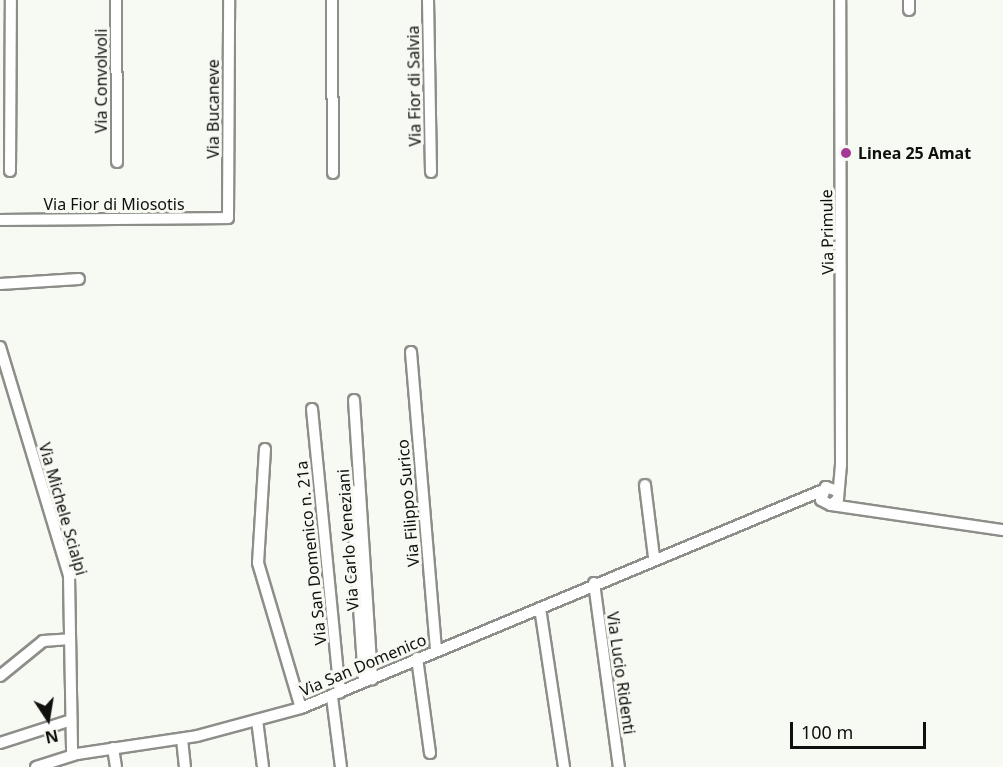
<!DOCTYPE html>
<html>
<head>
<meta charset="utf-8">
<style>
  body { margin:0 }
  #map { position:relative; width:1003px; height:767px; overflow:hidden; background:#f7f9f3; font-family:"Noto Sans",sans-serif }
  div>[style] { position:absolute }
  .roads { filter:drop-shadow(2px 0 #8d8e89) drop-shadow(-2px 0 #8d8e89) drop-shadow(0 2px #8d8e89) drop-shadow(0 -2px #8d8e89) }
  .minor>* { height:10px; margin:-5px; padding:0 5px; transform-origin:5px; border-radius:5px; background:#fff }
  .dots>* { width:16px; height:16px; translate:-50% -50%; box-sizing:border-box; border:3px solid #f7f9f3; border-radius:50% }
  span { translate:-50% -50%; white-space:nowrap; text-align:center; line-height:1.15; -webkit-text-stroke:6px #f7f9f3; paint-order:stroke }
  .street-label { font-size:16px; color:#0f100e }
  .poi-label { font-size:16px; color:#0f100e; font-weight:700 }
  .left { translate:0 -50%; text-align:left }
  .north { position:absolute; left:18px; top:689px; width:60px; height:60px; -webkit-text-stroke:4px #f7f9f3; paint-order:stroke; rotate:168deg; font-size:16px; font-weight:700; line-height:24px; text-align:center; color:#0f100e }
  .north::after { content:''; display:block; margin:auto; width:21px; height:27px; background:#0f100e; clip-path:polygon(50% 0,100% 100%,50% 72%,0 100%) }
  .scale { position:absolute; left:790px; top:722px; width:136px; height:27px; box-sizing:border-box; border:3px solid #0f100e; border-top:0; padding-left:8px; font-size:18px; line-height:21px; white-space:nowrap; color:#0f100e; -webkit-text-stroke:4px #f7f9f3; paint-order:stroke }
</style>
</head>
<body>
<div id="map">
  <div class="roads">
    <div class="minor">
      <div style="left:116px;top:0;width:162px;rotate:89.6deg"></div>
      <div style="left:332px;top:0;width:173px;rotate:89.7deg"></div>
      <div style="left:428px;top:0;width:172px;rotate:89deg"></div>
      <div style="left:909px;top:0;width:10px;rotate:90deg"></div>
      <div style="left:10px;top:171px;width:171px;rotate:-89.7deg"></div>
      <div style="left:0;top:220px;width:228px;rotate:-0.5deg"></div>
      <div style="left:228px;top:218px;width:218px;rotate:-89.7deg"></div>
      <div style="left:0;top:284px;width:79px;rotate:-3.6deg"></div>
      <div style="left:0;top:347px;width:239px;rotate:73.2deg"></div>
      <div style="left:69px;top:576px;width:179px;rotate:89deg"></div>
      <div style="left:411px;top:352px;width:300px;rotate:85.2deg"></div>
      <div style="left:354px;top:400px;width:280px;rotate:86.3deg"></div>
      <div style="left:312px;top:409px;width:285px;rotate:84.4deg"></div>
      <div style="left:265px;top:449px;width:114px;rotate:93.5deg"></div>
      <div style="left:258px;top:563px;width:151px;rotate:73.5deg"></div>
      <div style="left:645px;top:485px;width:73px;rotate:82.9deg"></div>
      <div style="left:351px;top:490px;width:192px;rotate:86.1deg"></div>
      <div style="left:837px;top:491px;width:12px;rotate:-160deg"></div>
      <div style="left:826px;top:487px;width:14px;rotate:111deg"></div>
      <div style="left:821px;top:500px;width:11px;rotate:27deg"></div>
      <div style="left:831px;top:505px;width:9px;rotate:-41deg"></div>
      <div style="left:838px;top:499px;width:34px;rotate:-85deg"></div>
      <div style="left:841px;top:465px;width:465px;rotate:-90.1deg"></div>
      <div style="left:831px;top:505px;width:174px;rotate:8.3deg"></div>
      <div style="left:594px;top:583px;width:186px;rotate:82.3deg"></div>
      <div style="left:540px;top:608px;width:161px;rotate:81.4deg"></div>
      <div style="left:417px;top:658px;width:96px;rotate:82.2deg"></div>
      <div style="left:0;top:676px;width:55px;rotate:-39.1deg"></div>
      <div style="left:43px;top:641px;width:27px;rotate:-4deg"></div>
      <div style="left:332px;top:697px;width:71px;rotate:82.7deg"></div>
      <div style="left:257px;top:720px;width:47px;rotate:82.7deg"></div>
      <div style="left:182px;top:739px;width:28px;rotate:84deg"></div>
      <div style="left:0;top:743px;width:75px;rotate:-17.9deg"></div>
      <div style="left:113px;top:748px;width:19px;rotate:81deg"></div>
      <div style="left:36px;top:767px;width:43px;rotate:-17.6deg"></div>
      <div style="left:77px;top:754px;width:121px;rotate:-8.5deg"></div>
      <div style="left:197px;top:736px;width:108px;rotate:-15.1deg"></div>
      <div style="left:301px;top:708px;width:563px;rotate:-22.65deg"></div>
    </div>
  </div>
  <div class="dots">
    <div style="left:846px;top:153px;background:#a63998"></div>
  </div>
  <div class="street-label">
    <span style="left:101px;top:81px;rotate:-90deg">Via Convolvoli</span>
    <span style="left:414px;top:86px;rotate:-91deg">Via Fior di Salvia</span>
    <span style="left:213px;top:109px;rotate:-90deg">Via Bucaneve</span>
    <span style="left:114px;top:204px">Via Fior di Miosotis</span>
    <span style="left:827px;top:232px;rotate:-91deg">Via Primule</span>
    <span style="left:408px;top:503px;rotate:-95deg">Via Filippo Surico</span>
    <span style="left:63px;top:509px;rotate:74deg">Via Michele Scialpi</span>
    <span style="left:348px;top:540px;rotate:-94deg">Via Carlo Veneziani</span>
    <span style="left:311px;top:553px;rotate:-96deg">Via San Domenico n. 21a</span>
    <span style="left:363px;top:665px;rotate:-23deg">Via San Domenico</span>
    <span style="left:621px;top:673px;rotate:82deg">Via Lucio Ridenti</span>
  </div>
  <div class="poi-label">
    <span class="left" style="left:858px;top:153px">Linea 25 Amat</span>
  </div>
  <div class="north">N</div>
  <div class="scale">100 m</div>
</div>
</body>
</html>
